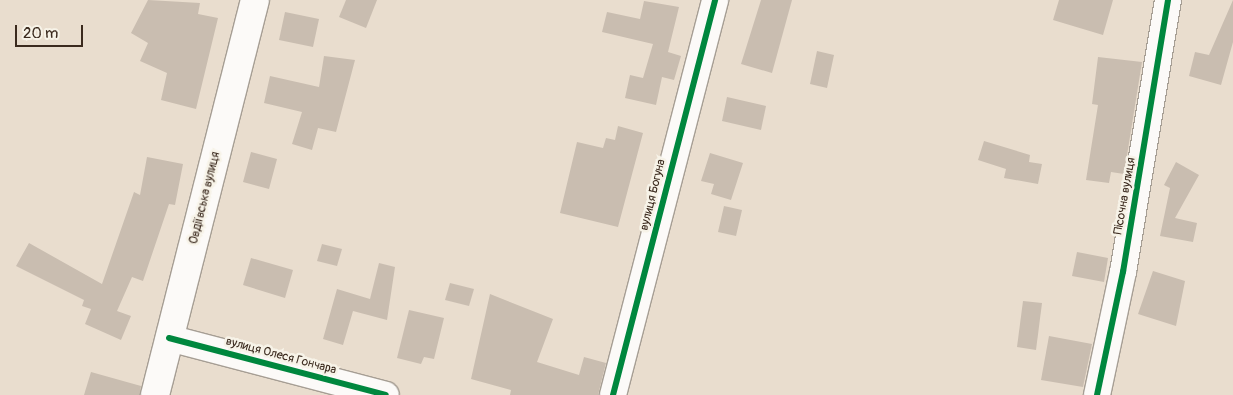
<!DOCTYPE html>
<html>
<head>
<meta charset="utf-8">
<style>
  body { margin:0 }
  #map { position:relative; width:1233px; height:395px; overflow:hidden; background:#e9ddce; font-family:Pangolin,sans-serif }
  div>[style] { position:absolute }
  .building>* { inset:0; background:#c9bdb0 }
  .roads { filter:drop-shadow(1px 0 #a69e94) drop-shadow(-1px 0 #a69e94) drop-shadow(0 1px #a69e94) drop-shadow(0 -1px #a69e94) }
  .minor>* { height:26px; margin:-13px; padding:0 13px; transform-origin:13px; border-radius:13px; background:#fcfaf8 }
  .secondary>* { height:28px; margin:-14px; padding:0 14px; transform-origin:14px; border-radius:14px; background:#fcfaf8 }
  .cycleway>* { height:6px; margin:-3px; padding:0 3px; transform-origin:3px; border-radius:3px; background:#00873e }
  span { translate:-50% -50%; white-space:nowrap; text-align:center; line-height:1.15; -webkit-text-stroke:5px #f7f3e8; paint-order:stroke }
  .street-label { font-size:12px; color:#3b2a1e }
  .scale { position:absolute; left:15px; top:25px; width:68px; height:22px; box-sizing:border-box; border:2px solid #3b2a1e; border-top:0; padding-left:6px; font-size:15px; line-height:18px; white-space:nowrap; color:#3b2a1e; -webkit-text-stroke:4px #f7f3e8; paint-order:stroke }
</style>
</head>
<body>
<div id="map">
  <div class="building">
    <div style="clip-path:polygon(148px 0,200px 3px,198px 14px,218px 18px,196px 109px,161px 100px,167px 73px,140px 61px,148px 43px,131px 33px)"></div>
    <div style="clip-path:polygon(346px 0,377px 0,366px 28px,339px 17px)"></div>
    <div style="clip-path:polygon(761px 0,792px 0,772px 73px,741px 64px)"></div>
    <div style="clip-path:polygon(1059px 0,1113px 0,1103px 35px,1053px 20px)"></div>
    <div style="clip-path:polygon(1233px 0,1233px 42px,1221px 85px,1189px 76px,1195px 52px,1209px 55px)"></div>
    <div style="clip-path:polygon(644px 1px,679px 7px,668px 52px,681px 56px,674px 80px,662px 77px,656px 105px,625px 98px,630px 75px,643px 78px,653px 44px,602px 32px,607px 12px,640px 19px)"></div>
    <div style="clip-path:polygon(285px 12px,319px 19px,313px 47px,279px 40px)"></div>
    <div style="clip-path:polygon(817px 51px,834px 55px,827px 88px,810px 84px)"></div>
    <div style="clip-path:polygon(324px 56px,355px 60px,336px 132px,318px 128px,312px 150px,292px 144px,302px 112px,264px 103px,270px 76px,319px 87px)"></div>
    <div style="clip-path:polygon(1098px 57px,1142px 62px,1124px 174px,1111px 172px,1109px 183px,1086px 180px,1098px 105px,1092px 104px)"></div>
    <div style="clip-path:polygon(727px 97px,766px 106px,761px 130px,722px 121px)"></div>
    <div style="clip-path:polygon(618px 126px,643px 133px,618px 227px,560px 213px,577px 142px,603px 148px,606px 138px,615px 140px)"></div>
    <div style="clip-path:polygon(984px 141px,1030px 155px,1029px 162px,1042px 164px,1038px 184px,1004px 178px,1006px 169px,978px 160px)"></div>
    <div style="clip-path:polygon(251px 152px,277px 159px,269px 189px,243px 182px)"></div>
    <div style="clip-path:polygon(710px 153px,743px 163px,731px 200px,711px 194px,714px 184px,701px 181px)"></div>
    <div style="clip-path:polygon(147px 157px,183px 164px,175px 205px,169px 204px,143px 281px,132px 277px,117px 311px,131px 316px,121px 340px,85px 324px,91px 309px,82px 306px,84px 300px,16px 266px,29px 243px,102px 284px,134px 192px,140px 195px)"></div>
    <div style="clip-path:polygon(1176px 162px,1199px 175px,1175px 218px,1197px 223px,1193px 242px,1160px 236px,1170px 188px,1164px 185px)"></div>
    <div style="clip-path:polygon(724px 206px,742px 210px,736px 236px,718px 232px)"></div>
    <div style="clip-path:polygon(322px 244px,342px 249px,337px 266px,317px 261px)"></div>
    <div style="clip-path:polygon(1077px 252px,1108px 258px,1104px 282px,1072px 276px)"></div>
    <div style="clip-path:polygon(251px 258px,293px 270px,285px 298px,243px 285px)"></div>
    <div style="clip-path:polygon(379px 263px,395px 267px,387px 320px,353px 311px,343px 345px,323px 339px,337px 289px,370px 299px)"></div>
    <div style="clip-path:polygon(1153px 271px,1185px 281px,1176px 326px,1138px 314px)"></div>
    <div style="clip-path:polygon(450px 283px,474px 289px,469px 306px,445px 300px)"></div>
    <div style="clip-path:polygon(490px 294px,553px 319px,537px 362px,579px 375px,584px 357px,606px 363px,598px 395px,510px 395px,511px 390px,471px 379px)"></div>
    <div style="clip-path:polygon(1023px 301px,1042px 303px,1036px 350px,1017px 347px)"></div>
    <div style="clip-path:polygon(409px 310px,444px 318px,434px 359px,424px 357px,421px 364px,397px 358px)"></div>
    <div style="clip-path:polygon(1049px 336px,1092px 344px,1083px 387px,1041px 380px)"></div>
    <div style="clip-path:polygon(91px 372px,141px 386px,140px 395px,84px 395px)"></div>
  </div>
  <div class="roads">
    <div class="minor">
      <div style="left:169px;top:338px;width:224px;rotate:14.7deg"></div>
      <div style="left:613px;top:395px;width:408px;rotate:-75.5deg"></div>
      <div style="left:1097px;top:395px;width:126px;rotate:-78.1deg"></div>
      <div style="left:1123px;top:272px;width:276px;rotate:-80.6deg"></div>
    </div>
    <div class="secondary">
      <div style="left:155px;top:395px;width:407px;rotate:-75.8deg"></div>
    </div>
  </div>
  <div class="cycleway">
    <div style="left:169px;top:338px;width:224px;rotate:14.7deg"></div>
    <div style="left:613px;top:395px;width:408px;rotate:-75.5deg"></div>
    <div style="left:1097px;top:395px;width:126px;rotate:-78.1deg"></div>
    <div style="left:1123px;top:272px;width:276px;rotate:-80.6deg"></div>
  </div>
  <div class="street-label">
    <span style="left:653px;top:195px;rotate:-76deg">вулиця Богуна</span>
    <span style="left:1125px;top:196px;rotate:-80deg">Пісочна вулиця</span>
    <span style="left:205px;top:198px;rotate:-76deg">Овдіївська вулиця</span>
    <span style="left:281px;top:356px;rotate:15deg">вулиця Олеся Гончара</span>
  </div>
  <div class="scale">20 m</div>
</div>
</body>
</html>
